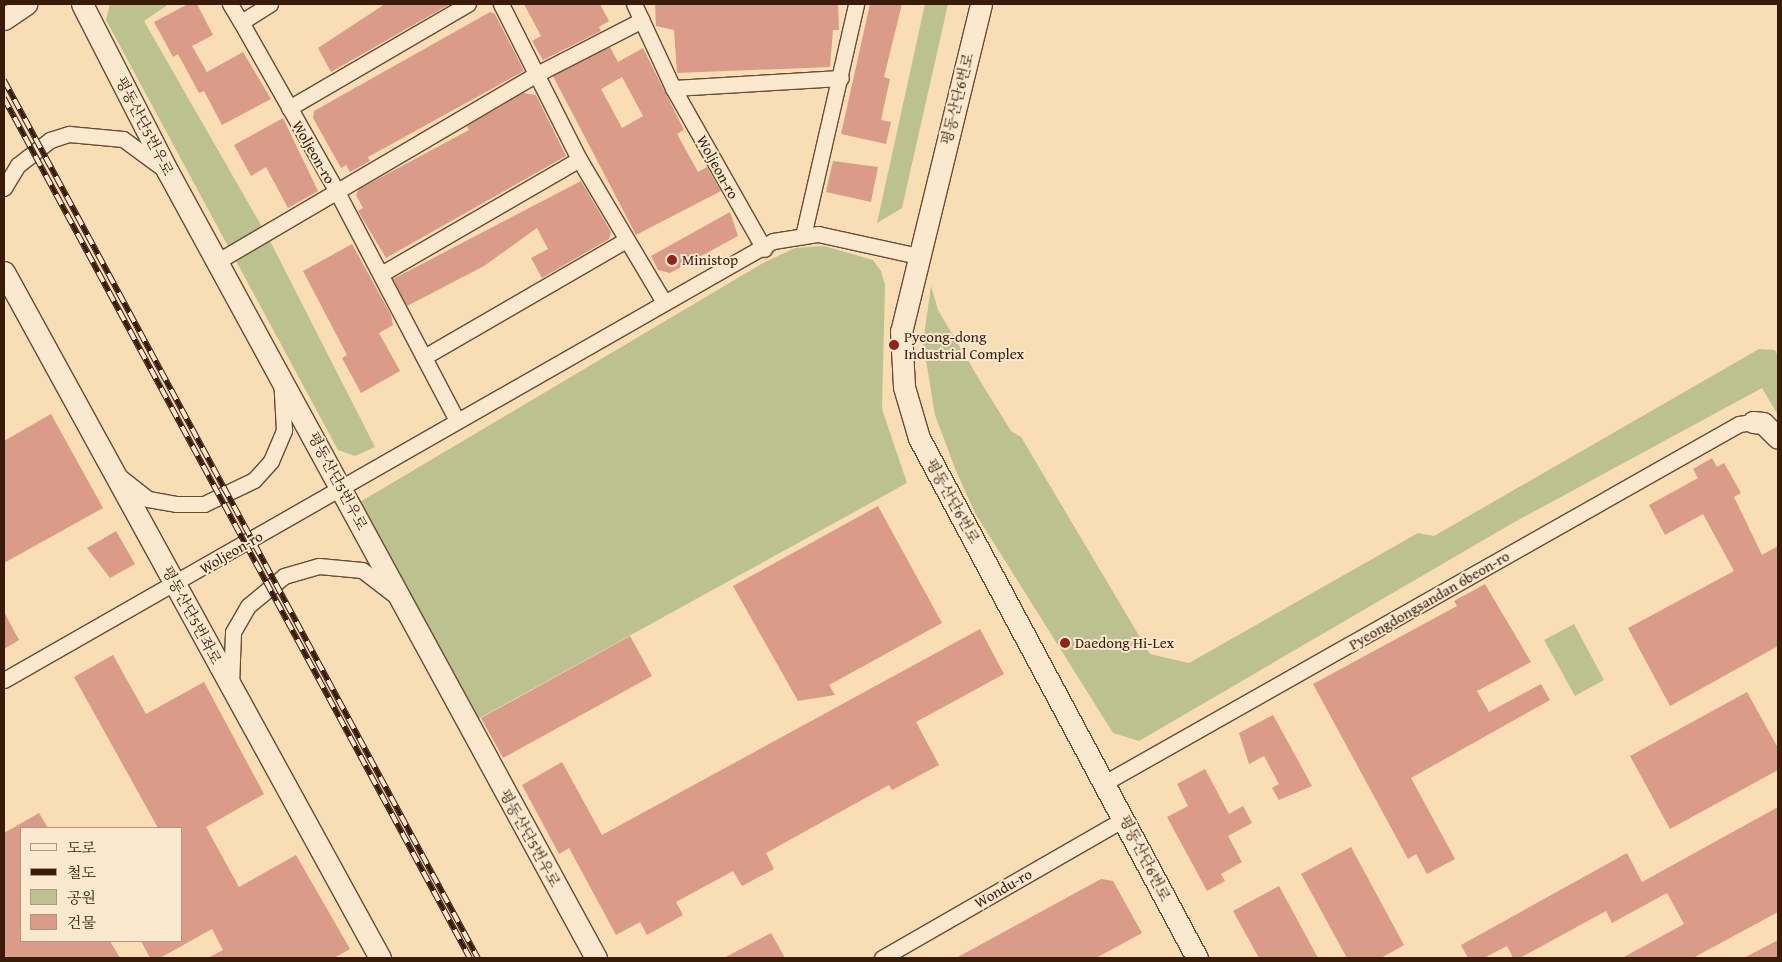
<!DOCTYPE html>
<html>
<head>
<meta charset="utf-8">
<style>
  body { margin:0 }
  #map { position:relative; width:1782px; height:962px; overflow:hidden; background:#f9ddb5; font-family:"Gentium Book Plus","Noto Serif KR",serif }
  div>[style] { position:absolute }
  .green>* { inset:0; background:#bbc28f }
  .building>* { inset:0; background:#da9c88 }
  .roads { filter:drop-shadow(1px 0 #6a4b34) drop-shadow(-1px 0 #6a4b34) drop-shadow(0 1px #6a4b34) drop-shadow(0 -1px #6a4b34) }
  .street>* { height:15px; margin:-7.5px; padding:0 7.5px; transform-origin:7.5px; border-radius:7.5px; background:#fbe9cf }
  .secondary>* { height:21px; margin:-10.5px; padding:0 10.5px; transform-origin:10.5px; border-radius:10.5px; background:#fbe9cf }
  .rail>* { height:5.5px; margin-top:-2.75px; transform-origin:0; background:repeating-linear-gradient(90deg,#fbe9cf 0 11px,#3a1a09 0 22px); box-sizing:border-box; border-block:1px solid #3a1a09 }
  .dots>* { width:14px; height:14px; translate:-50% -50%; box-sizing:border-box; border:2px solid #fbe9cf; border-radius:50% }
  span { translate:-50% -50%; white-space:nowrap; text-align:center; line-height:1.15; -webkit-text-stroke:4px #fbe9cf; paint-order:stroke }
  .street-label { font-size:15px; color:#3a1a09 }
  .poi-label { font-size:15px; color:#3a1a09 }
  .left { translate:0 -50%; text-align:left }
  .frame { position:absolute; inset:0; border:5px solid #3a1a09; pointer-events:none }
  .legend { position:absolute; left:20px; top:827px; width:162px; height:115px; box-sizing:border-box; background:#fbe9cf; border:1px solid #ae9680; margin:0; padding:6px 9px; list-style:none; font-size:15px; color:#3a1a09 }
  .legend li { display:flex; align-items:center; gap:10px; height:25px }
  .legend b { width:25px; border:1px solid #ae9680 }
</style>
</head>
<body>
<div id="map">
  <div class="green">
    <div style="clip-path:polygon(110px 4px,169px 4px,144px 21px,270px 241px,375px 447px,355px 456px,338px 450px,106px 20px)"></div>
    <div style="clip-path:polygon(925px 4px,948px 4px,902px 208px,877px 223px)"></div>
    <div style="clip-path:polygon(824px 246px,873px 260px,881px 271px,885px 285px,882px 409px,907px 483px,476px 720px,360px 502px,763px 263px,795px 248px)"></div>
    <div style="clip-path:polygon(931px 286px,938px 310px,982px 384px,1011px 431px,1021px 437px,1150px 654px,1189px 663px,1418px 533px,1434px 536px,1759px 349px,1775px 350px,1778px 356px,1778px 415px,1762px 388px,1511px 524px,1139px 741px,1113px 733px,975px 513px,956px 471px,935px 415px,923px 342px)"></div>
    <div style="clip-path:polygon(1574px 624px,1604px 680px,1575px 696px,1544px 640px)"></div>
  </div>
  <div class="building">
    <div style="clip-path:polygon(188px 4px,197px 4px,213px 35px,192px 46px,207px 72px,243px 52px,271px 99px,222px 125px,204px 91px,199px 93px,178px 54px,173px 57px,154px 22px)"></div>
    <div style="clip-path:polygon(385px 4px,450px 4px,331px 72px,318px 48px)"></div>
    <div style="clip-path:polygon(524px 4px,600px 4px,609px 21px,599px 27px,601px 31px,543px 60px,532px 41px,541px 36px)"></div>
    <div style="clip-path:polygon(655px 4px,838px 4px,839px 30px,833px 30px,830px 67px,677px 73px,674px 30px,656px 26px)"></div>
    <div style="clip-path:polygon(870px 4px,902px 4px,884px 77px,890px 79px,881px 120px,891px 122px,886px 144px,841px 134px)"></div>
    <div style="clip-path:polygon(490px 12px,495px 14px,524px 71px,368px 157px,370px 161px,350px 172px,346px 165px,341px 168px,313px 118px,314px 111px)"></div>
    <div style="clip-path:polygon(evenodd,610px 47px,618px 62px,643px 48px,684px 130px,677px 134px,698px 172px,707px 167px,721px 191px,636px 235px,553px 76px,610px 47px,622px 77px,643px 116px,622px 128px,601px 89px,622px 77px)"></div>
    <div style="clip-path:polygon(523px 93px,536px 95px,566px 156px,386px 258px,358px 211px,363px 208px,356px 195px,359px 189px,469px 130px,467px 126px)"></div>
    <div style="clip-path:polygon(283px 118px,318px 191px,288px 208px,266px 167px,251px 176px,234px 145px)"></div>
    <div style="clip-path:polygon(833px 161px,878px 167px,871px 202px,826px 192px)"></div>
    <div style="clip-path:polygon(581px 181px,611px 232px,609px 239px,542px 278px,531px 258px,548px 249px,537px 228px,484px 266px,407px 306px,393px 279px)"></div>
    <div style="clip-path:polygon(730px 212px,738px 236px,670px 273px,658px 270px,651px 256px)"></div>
    <div style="clip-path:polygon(352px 244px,391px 315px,393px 325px,379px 333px,400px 371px,361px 393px,342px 358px,347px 355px,303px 271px)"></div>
    <div style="clip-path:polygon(51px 414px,103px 508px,4px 563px,4px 441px)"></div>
    <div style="clip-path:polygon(1712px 458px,1717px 467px,1724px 463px,1741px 493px,1734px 497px,1762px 555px,1778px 546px,1778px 646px,1670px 706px,1628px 628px,1734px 571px,1703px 514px,1665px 535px,1649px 505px,1698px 478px,1693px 469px)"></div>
    <div style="clip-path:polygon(878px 506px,942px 623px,829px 685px,835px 695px,798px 701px,733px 586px)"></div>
    <div style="clip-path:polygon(116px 531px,135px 564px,110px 578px,87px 548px)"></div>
    <div style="clip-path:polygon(1485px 584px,1531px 662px,1477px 691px,1489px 712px,1541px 684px,1550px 700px,1411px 778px,1455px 859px,1427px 874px,1416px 854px,1408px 859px,1313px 684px,1457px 606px,1454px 601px)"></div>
    <div style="clip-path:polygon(4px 612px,19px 640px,4px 649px)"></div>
    <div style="clip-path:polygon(980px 629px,1004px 674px,916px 722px,939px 765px,892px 790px,889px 785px,766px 853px,774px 869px,742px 886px,733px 871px,676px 902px,683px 915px,647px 935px,640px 922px,616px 935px,569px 848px,559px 854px,522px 785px,562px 762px,602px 835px)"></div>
    <div style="clip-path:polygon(630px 636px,652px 676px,503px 758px,481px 718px)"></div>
    <div style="clip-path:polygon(113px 655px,146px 714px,204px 682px,264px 794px,206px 827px,239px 887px,296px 855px,350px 949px,334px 958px,208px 958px,223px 950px,212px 929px,160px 958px,150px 958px,141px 941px,181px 941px,181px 828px,158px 828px,74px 677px)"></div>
    <div style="clip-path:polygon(1747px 692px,1778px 748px,1778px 770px,1670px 829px,1630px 756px)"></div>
    <div style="clip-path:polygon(1273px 715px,1312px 786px,1279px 800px,1272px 788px,1279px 784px,1264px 756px,1249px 764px,1239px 733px)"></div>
    <div style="clip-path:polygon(1205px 769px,1229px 814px,1243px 806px,1252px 823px,1228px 836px,1242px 862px,1221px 874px,1225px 881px,1207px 891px,1167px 817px,1188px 806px,1177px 784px)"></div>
    <div style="clip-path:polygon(1778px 807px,1778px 912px,1693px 958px,1622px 958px,1684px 924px,1667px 893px,1612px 923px,1606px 911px,1520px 958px,1513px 958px,1507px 946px,1484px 958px,1468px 958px,1461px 945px,1627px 853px,1642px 882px)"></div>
    <div style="clip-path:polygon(39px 813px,48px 828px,21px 828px,21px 941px,110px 941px,120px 958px,4px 958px,4px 833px)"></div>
    <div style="clip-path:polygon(1351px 847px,1404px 945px,1381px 958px,1347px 958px,1301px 874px)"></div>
    <div style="clip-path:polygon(1101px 879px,1113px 881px,1142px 933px,1096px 958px,956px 958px)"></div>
    <div style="clip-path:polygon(1279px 886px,1318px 958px,1259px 958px,1233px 911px)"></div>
    <div style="clip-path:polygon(771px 933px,785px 958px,724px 958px)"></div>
    <div style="clip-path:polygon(1778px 940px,1778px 958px,1744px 958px)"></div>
  </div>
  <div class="roads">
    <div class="street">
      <div style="left:230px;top:4px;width:21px;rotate:59deg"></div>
      <div style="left:270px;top:4px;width:34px;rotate:148deg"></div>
      <div style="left:241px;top:22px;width:195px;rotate:60.5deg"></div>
      <div style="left:337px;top:192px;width:256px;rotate:62.3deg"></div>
      <div style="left:501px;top:4px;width:174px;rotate:63.3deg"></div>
      <div style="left:579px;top:159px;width:166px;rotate:59.3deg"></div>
      <div style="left:634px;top:4px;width:93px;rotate:65.1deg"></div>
      <div style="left:673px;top:88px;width:185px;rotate:60.5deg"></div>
      <div style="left:673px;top:88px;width:168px;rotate:-3.4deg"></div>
      <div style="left:289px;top:108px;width:207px;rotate:-30.2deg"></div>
      <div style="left:4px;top:188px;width:27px;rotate:-59deg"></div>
      <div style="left:18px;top:165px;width:41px;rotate:-38deg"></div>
      <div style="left:50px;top:140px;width:20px;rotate:-18deg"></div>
      <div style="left:69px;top:134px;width:54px;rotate:5.3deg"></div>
      <div style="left:123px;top:139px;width:56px;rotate:36.3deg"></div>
      <div style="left:803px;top:236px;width:238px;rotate:-77.1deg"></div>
      <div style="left:218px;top:261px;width:368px;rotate:-30.4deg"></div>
      <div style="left:535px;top:75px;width:120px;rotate:-27.2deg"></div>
      <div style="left:381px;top:274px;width:229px;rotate:-30.1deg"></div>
      <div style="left:424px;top:357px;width:231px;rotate:-30.1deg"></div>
      <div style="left:120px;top:477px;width:36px;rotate:38deg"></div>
      <div style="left:148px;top:499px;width:28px;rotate:10deg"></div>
      <div style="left:176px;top:504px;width:28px"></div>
      <div style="left:204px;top:504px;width:55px;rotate:-25.6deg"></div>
      <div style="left:254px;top:480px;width:25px;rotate:-48deg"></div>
      <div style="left:271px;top:461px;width:34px;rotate:-67deg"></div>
      <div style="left:284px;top:430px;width:53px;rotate:-93.2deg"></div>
      <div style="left:4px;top:680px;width:885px;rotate:-29.72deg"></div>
      <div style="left:773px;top:241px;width:46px;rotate:-8.8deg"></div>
      <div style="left:818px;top:234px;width:102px;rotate:12.4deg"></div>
      <div style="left:231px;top:685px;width:53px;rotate:-87.8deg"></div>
      <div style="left:233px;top:632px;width:30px;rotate:-60deg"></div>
      <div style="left:248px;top:606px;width:47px;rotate:-39.8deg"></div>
      <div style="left:284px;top:576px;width:36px;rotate:-16deg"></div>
      <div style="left:319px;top:566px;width:43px;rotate:5.3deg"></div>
      <div style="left:362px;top:570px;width:44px;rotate:37.6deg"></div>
      <div style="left:1106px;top:782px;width:727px;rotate:-29.49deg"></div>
      <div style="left:1739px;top:424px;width:14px;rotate:-8deg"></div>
      <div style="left:882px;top:958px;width:280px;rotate:-29.9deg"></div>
    </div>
    <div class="secondary">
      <div style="left:82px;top:4px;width:189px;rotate:62.9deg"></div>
      <div style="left:168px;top:172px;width:895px;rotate:61.43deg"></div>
      <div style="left:981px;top:4px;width:337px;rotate:103.7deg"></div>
      <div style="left:901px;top:331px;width:56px;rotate:86.9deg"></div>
      <div style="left:904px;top:387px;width:53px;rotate:73.6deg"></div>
      <div style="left:919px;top:438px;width:590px;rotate:61.87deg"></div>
      <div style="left:4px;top:19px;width:27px;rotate:-34deg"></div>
      <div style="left:4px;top:272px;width:782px;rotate:61.27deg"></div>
      <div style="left:1753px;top:422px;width:10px;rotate:6deg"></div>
      <div style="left:1763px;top:423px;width:21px;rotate:45deg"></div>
    </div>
  </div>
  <div class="rail">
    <div style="left:4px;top:80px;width:998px;rotate:61.64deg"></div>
    <div style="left:4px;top:98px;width:978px;rotate:61.55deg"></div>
  </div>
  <div class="dots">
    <div style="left:672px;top:260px;background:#8f2418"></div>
    <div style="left:894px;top:345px;background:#8f2418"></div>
    <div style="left:1065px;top:643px;background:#8f2418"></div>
  </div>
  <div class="street-label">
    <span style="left:957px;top:99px;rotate:-76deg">평동산단6번로</span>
    <span style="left:145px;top:126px;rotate:63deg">평동산단5번우로</span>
    <span style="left:314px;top:152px;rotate:60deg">Woljeon-ro</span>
    <span style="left:718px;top:167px;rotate:61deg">Woljeon-ro</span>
    <span style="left:338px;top:481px;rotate:62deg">평동산단5번우로</span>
    <span style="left:953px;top:501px;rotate:61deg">평동산단6번로</span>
    <span style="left:231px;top:552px;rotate:-30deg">Woljeon-ro</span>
    <span style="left:1429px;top:600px;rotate:-30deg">Pyeongdongsandan 6beon-ro</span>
    <span style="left:192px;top:615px;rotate:62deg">평동산단5번좌로</span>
    <span style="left:530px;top:838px;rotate:61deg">평동산단5번우로</span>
    <span style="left:1145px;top:858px;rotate:63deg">평동산단6번로</span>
    <span style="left:1003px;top:888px;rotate:-30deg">Wondu-ro</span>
  </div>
  <div class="poi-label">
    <span class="left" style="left:682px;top:260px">Ministop</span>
    <span class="left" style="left:904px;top:345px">Pyeong-dong<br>Industrial Complex</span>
    <span class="left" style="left:1075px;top:643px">Daedong Hi-Lex</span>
  </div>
  <div class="frame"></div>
  <ul class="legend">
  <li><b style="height:6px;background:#fbe9cf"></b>도로</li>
  <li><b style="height:6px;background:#3a1a09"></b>철도</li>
  <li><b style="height:14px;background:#bbc28f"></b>공원</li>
  <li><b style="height:14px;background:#da9c88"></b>건물</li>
  </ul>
</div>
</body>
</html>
